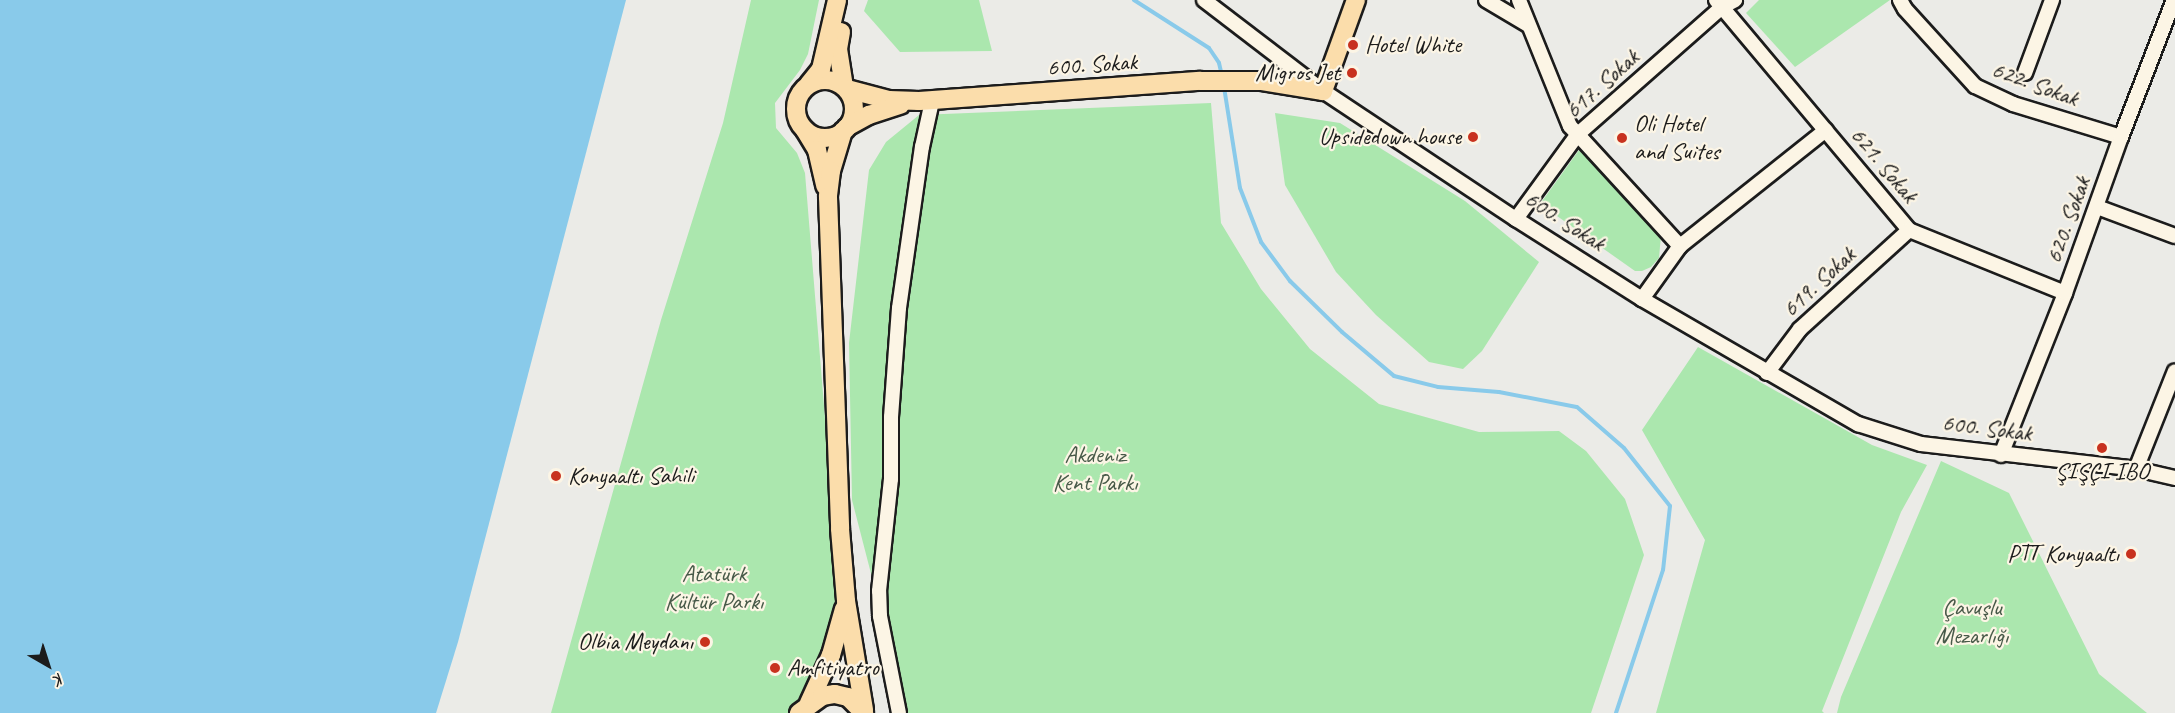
<!DOCTYPE html>
<html>
<head>
<meta charset="utf-8">
<style>
  body { margin:0 }
  #map { position:relative; width:2175px; height:713px; overflow:hidden; background:#ebebe7; font-family:Caveat,sans-serif }
  div>[style] { position:absolute }
  .green>* { inset:0; background:#abe7ae }
  .water>* { inset:0; background:#89caea }
  .stream>* { height:4px; margin:-2px; padding:0 2px; transform-origin:2px; border-radius:2px; background:#89caea }
  .roads { filter:drop-shadow(2px 0 #1c1c1c) drop-shadow(-2px 0 #1c1c1c) drop-shadow(0 2px #1c1c1c) drop-shadow(0 -2px #1c1c1c) }
  .minor>* { height:14px; margin:-7px; padding:0 7px; transform-origin:7px; border-radius:7px; background:#fcf5e5 }
  .major>* { height:18px; margin:-9px; padding:0 9px; transform-origin:9px; border-radius:9px; background:#fbddab }
  .major>.ring { margin:-9px; padding:0; box-sizing:content-box; background:none; border:18px solid #fbddab; border-radius:50% }
  .dots>* { width:16px; height:16px; translate:-50% -50%; box-sizing:border-box; border:3px solid #fcf5e5; border-radius:50% }
  span { translate:-50% -50%; white-space:nowrap; text-align:center; line-height:1.15; -webkit-text-stroke:4.5px #fcf5e5; paint-order:stroke }
  .poi-label { font-size:24px; color:#1c1c1c }
  .left { translate:0 -50%; text-align:left }
  .right { translate:-100% -50%; text-align:right }
  .street-label { font-size:24px; color:#1c1c1c }
  .park-label { font-size:24px; color:#475948 }
  .north { position:absolute; left:18px; top:635px; width:60px; height:60px; -webkit-text-stroke:4px #fcf5e5; paint-order:stroke; rotate:141deg; font-size:16px; font-weight:700; line-height:24px; text-align:center; color:#1c1c1c }
  .north::after { content:''; display:block; margin:auto; width:21px; height:27px; background:#1c1c1c; clip-path:polygon(50% 0,100% 100%,50% 72%,0 100%) }
</style>
</head>
<body>
<div id="map">
  <div class="green">
    <div style="clip-path:polygon(751px 0,819px 0,808px 54px,800px 70px,775px 103px,776px 128px,797px 153px,805px 173px,837px 565px,837px 604px,830px 639px,801px 700px,789px 713px,551px 713px,661px 320px,723px 123px)"></div>
    <div style="clip-path:polygon(868px 0,979px 0,992px 51px,900px 52px,864px 11px)"></div>
    <div style="clip-path:polygon(1759px 0,1890px 0,1795px 67px,1746px 13px)"></div>
    <div style="clip-path:polygon(1211px 103px,1221px 223px,1261px 289px,1310px 349px,1379px 404px,1479px 432px,1559px 431px,1586px 451px,1625px 499px,1644px 555px,1591px 713px,907px 713px,852px 500px,849px 343px,869px 170px,886px 142px,919px 115px)"></div>
    <div style="clip-path:polygon(1275px 113px,1340px 123px,1465px 201px,1539px 262px,1482px 351px,1463px 369px,1429px 362px,1376px 315px,1336px 272px,1285px 185px)"></div>
    <div style="clip-path:polygon(1579px 150px,1661px 235px,1659px 258px,1651px 267px,1642px 271px,1635px 271px,1540px 204px)"></div>
    <div style="clip-path:polygon(1698px 347px,1872px 445px,1927px 465px,1901px 512px,1822px 711px,1824px 713px,1656px 713px,1705px 540px,1642px 430px)"></div>
    <div style="clip-path:polygon(1941px 461px,2009px 493px,2099px 674px,2147px 713px,1837px 713px,1841px 697px)"></div>
  </div>
  <div class="water">
    <div style="clip-path:polygon(0 0,626px 0,458px 642px,436px 713px,0 713px)"></div>
  </div>
  <div class="stream">
    <div style="left:1134px;top:0;width:89px;rotate:32.6deg"></div>
    <div style="left:1209px;top:48px;width:18px;rotate:56deg"></div>
    <div style="left:1219px;top:63px;width:13px;rotate:77deg"></div>
    <div style="left:1224px;top:87px;width:102px;rotate:81deg"></div>
    <div style="left:1240px;top:188px;width:58px;rotate:68.7deg"></div>
    <div style="left:1261px;top:242px;width:49px;rotate:53.4deg"></div>
    <div style="left:1290px;top:281px;width:73px;rotate:44.4deg"></div>
    <div style="left:1342px;top:332px;width:68px;rotate:40.2deg"></div>
    <div style="left:1394px;top:376px;width:45px;rotate:14deg"></div>
    <div style="left:1438px;top:387px;width:61px;rotate:4.7deg"></div>
    <div style="left:1499px;top:392px;width:79px;rotate:10.9deg"></div>
    <div style="left:1577px;top:407px;width:62px;rotate:41.1deg"></div>
    <div style="left:1624px;top:448px;width:74px;rotate:51.6deg"></div>
    <div style="left:1670px;top:506px;width:64px;rotate:96.2deg"></div>
    <div style="left:1663px;top:570px;width:151px;rotate:108.2deg"></div>
  </div>
  <div class="roads">
    <div class="minor">
      <div style="left:1204px;top:0;width:150px;rotate:37.4deg"></div>
      <div style="left:1323px;top:91px;width:232px;rotate:33.6deg"></div>
      <div style="left:1516px;top:219px;width:149px;rotate:32.4deg"></div>
      <div style="left:1642px;top:299px;width:250px;rotate:30.1deg"></div>
      <div style="left:1858px;top:424px;width:66px;rotate:17.6deg"></div>
      <div style="left:1921px;top:444px;width:216px;rotate:6.6deg"></div>
      <div style="left:2136px;top:469px;width:40px;rotate:13deg"></div>
      <div style="left:1486px;top:0;width:49px;rotate:30.8deg"></div>
      <div style="left:1519px;top:0;width:136px;rotate:68deg"></div>
      <div style="left:1570px;top:126px;width:163px;rotate:47.5deg"></div>
      <div style="left:1716px;top:0;width:300px;rotate:50deg"></div>
      <div style="left:1909px;top:230px;width:168px;rotate:22deg"></div>
      <div style="left:1900px;top:0;width:10px;rotate:61deg"></div>
      <div style="left:1905px;top:9px;width:104px;rotate:47.7deg"></div>
      <div style="left:1975px;top:86px;width:42px;rotate:25.3deg"></div>
      <div style="left:2013px;top:104px;width:113px;rotate:17deg"></div>
      <div style="left:2025px;top:73px;width:78px;rotate:-69.7deg"></div>
      <div style="left:2097px;top:207px;width:83px;rotate:20.4deg"></div>
      <div style="left:1516px;top:219px;width:105px;rotate:-53.9deg"></div>
      <div style="left:1578px;top:134px;width:192px;rotate:-41.4deg"></div>
      <div style="left:1722px;top:7px;width:15px;rotate:-28deg"></div>
      <div style="left:1642px;top:299px;width:65px;rotate:-54.4deg"></div>
      <div style="left:1680px;top:246px;width:186px;rotate:-38.5deg"></div>
      <div style="left:1767px;top:373px;width:55px;rotate:-53.1deg"></div>
      <div style="left:1800px;top:329px;width:147px;rotate:-42.2deg"></div>
      <div style="left:2001px;top:455px;width:174px;rotate:-68.4deg"></div>
      <div style="left:2065px;top:293px;width:166px;rotate:-70.3deg"></div>
      <div style="left:2121px;top:137px;width:147px;rotate:-68.9deg"></div>
      <div style="left:2136px;top:469px;width:105px;rotate:-68.3deg"></div>
      <div style="left:899px;top:713px;width:99px;rotate:-101.1deg"></div>
      <div style="left:880px;top:616px;width:25px;rotate:-92deg"></div>
      <div style="left:879px;top:591px;width:113px;rotate:-83.9deg"></div>
      <div style="left:891px;top:479px;width:62px;rotate:-90deg"></div>
      <div style="left:891px;top:417px;width:109px;rotate:-85.8deg"></div>
      <div style="left:899px;top:308px;width:163px;rotate:-81.9deg"></div>
      <div style="left:922px;top:147px;width:47px;rotate:-77.7deg"></div>
    </div>
    <div class="major">
      <div style="left:841px;top:32px;width:17px;rotate:100deg"></div>
      <div style="left:838px;top:49px;width:37px;rotate:81deg"></div>
      <div class="ring" style="left:796px;top:80px;width:40px;height:40px"></div>
      <div style="left:809px;top:84px;width:19px;rotate:-51deg"></div>
      <div style="left:821px;top:69px;width:71px;rotate:-76.9deg"></div>
      <div style="left:847px;top:89px;width:43px;rotate:14.7deg"></div>
      <div style="left:889px;top:100px;width:30px;rotate:2deg"></div>
      <div style="left:919px;top:101px;width:282px;rotate:-4.1deg"></div>
      <div style="left:1200px;top:81px;width:62px"></div>
      <div style="left:1262px;top:81px;width:62px;rotate:9.3deg"></div>
      <div style="left:1323px;top:91px;width:97px;rotate:-70.1deg"></div>
      <div style="left:847px;top:127px;width:25px;rotate:-29deg"></div>
      <div style="left:869px;top:115px;width:33px;rotate:-18deg"></div>
      <div style="left:805px;top:130px;width:23px;rotate:59deg"></div>
      <div style="left:817px;top:150px;width:37px;rotate:77deg"></div>
      <div style="left:843px;top:131px;width:42px;rotate:106.7deg"></div>
      <div style="left:831px;top:171px;width:26px;rotate:97deg"></div>
      <div style="left:828px;top:197px;width:332px;rotate:87.9deg"></div>
      <div style="left:840px;top:529px;width:72px;rotate:85.2deg"></div>
      <div style="left:846px;top:601px;width:110px;rotate:80.6deg"></div>
      <div style="left:809px;top:703px;width:53px;rotate:-65.4deg"></div>
      <div style="left:831px;top:655px;width:48px;rotate:-74.2deg"></div>
      <div style="left:799px;top:713px;width:29px;rotate:-36deg"></div>
      <div style="left:822px;top:696px;width:13px;rotate:-9deg"></div>
      <div style="left:835px;top:694px;width:13px;rotate:13deg"></div>
      <div style="left:848px;top:697px;width:23px;rotate:45deg"></div>
    </div>
  </div>
  <div class="dots">
    <div style="left:1353px;top:45px;background:#c8321e"></div>
    <div style="left:1352px;top:73px;background:#c8321e"></div>
    <div style="left:1473px;top:137px;background:#c8321e"></div>
    <div style="left:1622px;top:138px;background:#c8321e"></div>
    <div style="left:2102px;top:448px;background:#c8321e"></div>
    <div style="left:556px;top:476px;background:#c8321e"></div>
    <div style="left:2131px;top:554px;background:#c8321e"></div>
    <div style="left:705px;top:642px;background:#c8321e"></div>
    <div style="left:775px;top:668px;background:#c8321e"></div>
  </div>
  <div class="poi-label">
    <span class="left" style="left:1365px;top:45px">Hotel White</span>
    <span class="right" style="left:1340px;top:73px">Migros Jet</span>
    <span class="left" style="left:1634px;top:138px">Oli Hotel<br>and Suites</span>
    <span class="right" style="left:1461px;top:137px">Upsidedown house</span>
    <span style="left:2102px;top:472px">ŞIŞÇI IBO</span>
    <span class="left" style="left:568px;top:476px">Konyaaltı Sahili</span>
    <span class="right" style="left:2119px;top:554px">PTT Konyaaltı</span>
    <span class="right" style="left:693px;top:642px">Olbia Meydanı</span>
    <span class="left" style="left:787px;top:668px">Amfitiyatro</span>
  </div>
  <div class="street-label">
    <span style="left:1092px;top:65px;rotate:-4deg">600. Sokak</span>
    <span style="left:1602px;top:84px;rotate:-42deg">617. Sokak</span>
    <span style="left:2035px;top:84px;rotate:20deg">622. Sokak</span>
    <span style="left:1884px;top:165px;rotate:50deg">621. Sokak</span>
    <span style="left:2068px;top:220px;rotate:-70deg">620. Sokak</span>
    <span style="left:1565px;top:221px;rotate:33deg">600. Sokak</span>
    <span style="left:1819px;top:282px;rotate:-43deg">619. Sokak</span>
    <span style="left:1987px;top:428px;rotate:7deg">600. Sokak</span>
  </div>
  <div class="park-label">
    <span style="left:1095px;top:469px">Akdeniz<br>Kent Parkı</span>
    <span style="left:714px;top:588px">Atatürk<br>Kültür Parkı</span>
    <span style="left:1972px;top:622px">Çavuşlu<br>Mezarlığı</span>
  </div>
  <div class="north">K</div>
</div>
</body>
</html>
